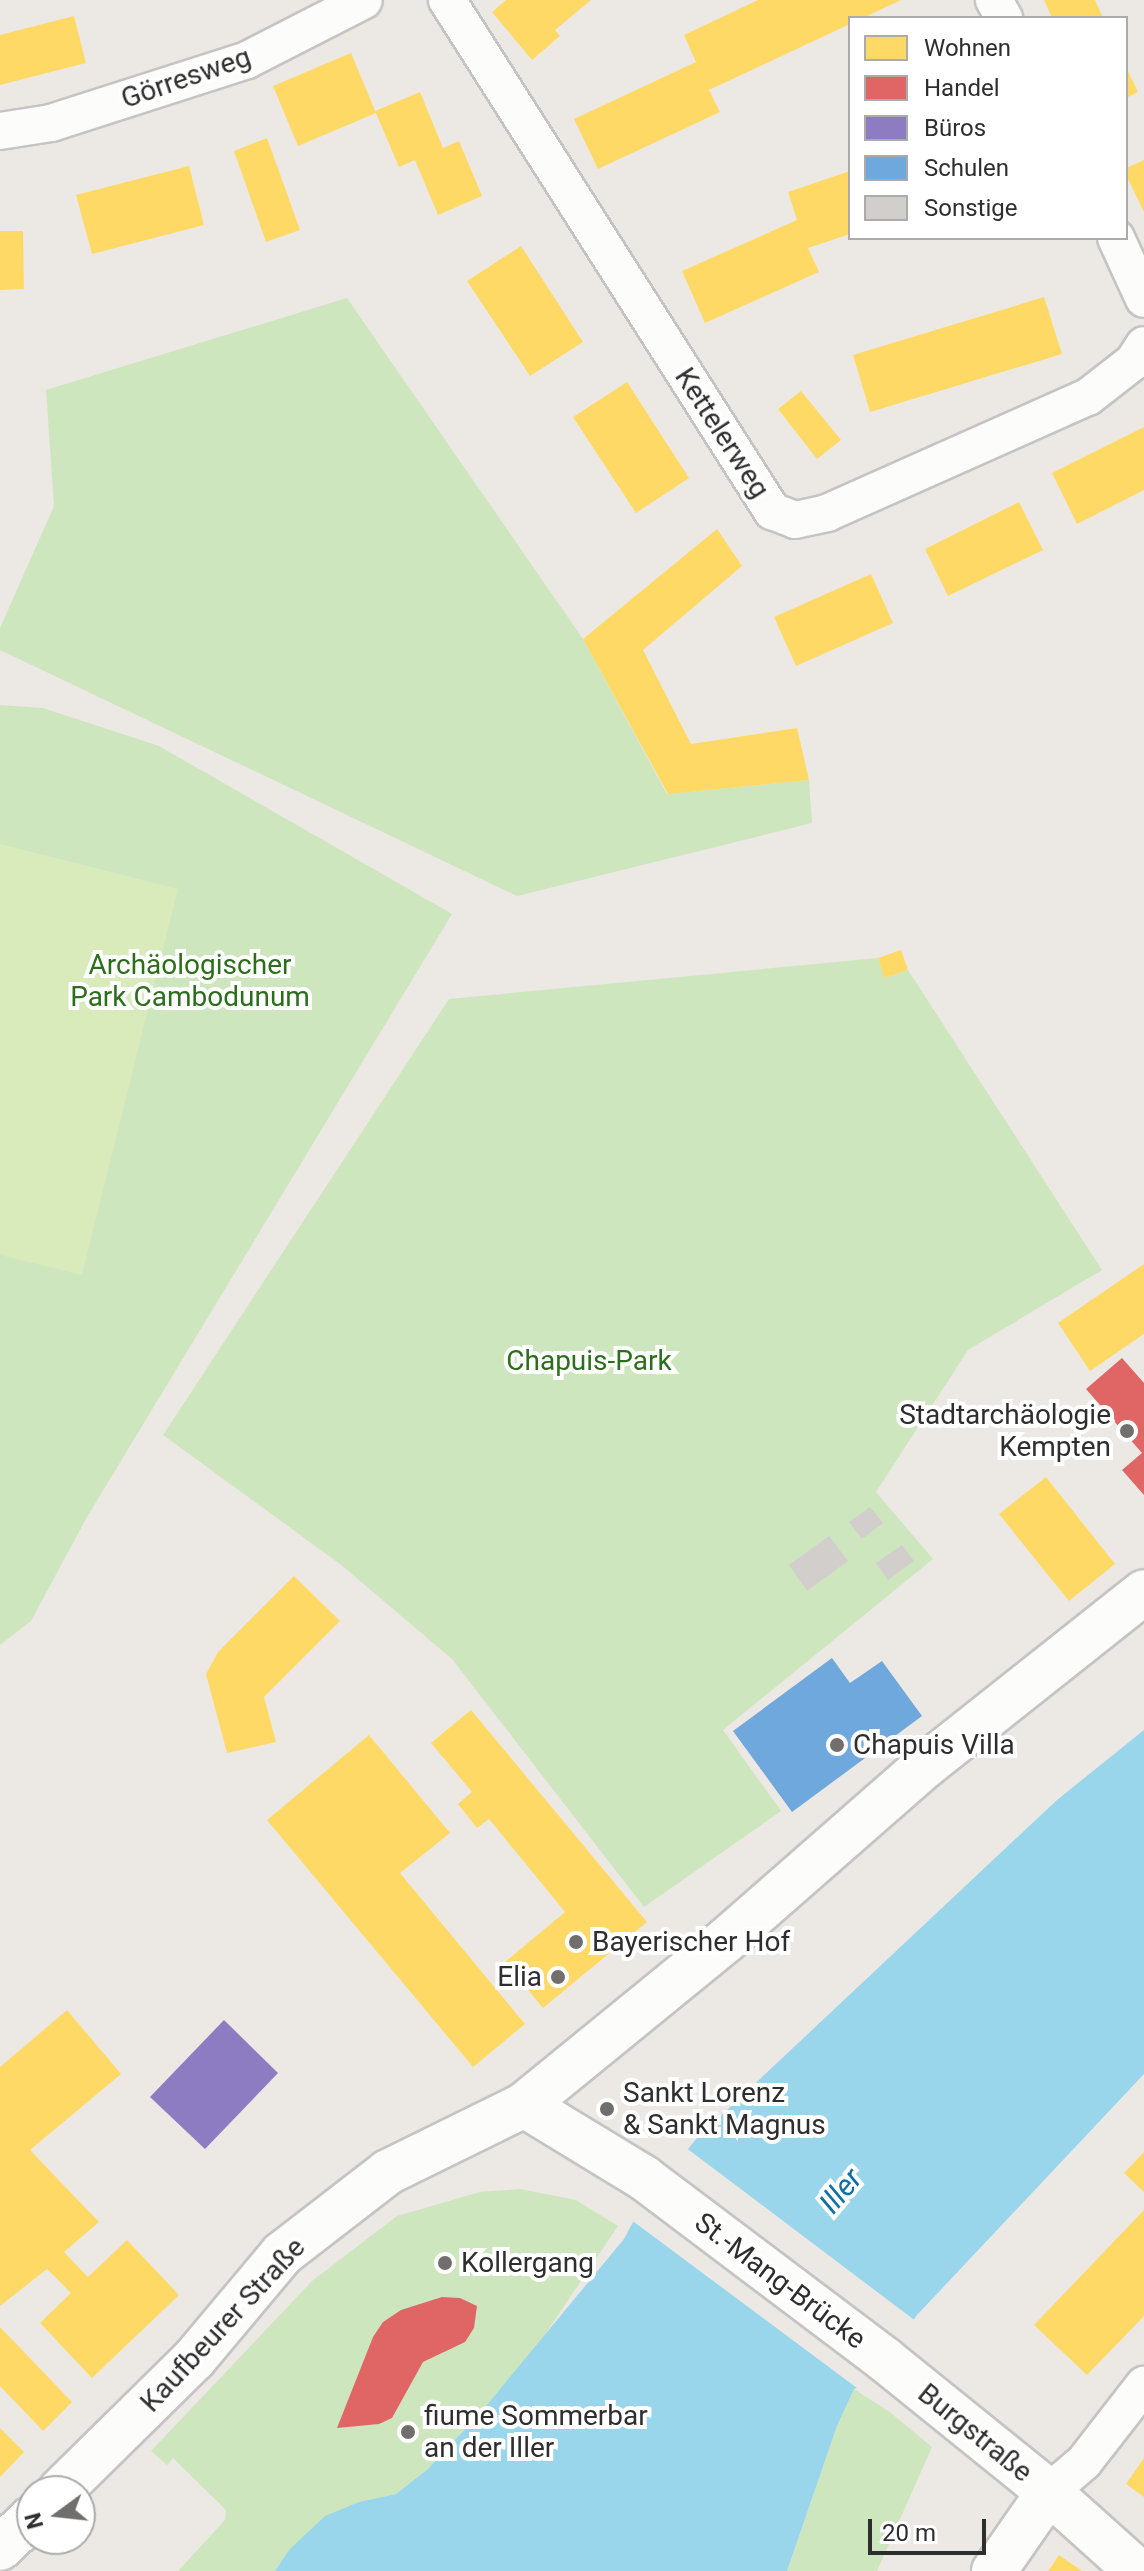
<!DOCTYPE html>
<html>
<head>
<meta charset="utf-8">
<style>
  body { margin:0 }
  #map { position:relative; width:1144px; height:2571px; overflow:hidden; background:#ece8e4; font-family:Roboto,sans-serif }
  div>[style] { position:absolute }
  .green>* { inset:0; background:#cee6be }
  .pitch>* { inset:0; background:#d9eabb }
  .water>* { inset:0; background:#99d6ec }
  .pier>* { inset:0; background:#ece8e4 }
  .homes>* { inset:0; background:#ffd966 }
  .shops>* { inset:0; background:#e06666 }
  .offices>* { inset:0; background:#8e7cc3 }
  .schools>* { inset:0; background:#6fa8dc }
  .building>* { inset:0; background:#d1cecb }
  .roads { filter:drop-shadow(2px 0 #c5c4c5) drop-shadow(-2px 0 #c5c4c5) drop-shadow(0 2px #c5c4c5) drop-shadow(0 -2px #c5c4c5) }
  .minor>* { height:36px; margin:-18px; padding:0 18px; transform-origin:18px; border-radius:18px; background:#fcfcfb }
  .tertiary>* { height:44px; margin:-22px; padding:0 22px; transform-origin:22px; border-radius:22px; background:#fcfcfb }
  .dots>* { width:22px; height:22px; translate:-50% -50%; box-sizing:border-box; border:4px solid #fff; border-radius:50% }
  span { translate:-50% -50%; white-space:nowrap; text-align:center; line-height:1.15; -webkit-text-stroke:8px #fff; paint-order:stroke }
  .street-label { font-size:28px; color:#2e2e2e }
  .park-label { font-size:28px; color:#2c6e1b }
  .poi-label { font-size:28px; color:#2e2e2e }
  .right { translate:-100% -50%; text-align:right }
  .left { translate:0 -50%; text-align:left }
  .water-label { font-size:30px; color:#0d6fa3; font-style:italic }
  .legend { position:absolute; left:848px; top:16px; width:280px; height:224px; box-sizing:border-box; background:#fff; border:2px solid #ababab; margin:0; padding:10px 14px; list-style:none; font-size:24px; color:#2e2e2e }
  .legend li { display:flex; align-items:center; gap:16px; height:40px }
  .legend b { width:40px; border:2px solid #ababab }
  .north { position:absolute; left:16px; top:2475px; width:80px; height:80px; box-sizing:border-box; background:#fff; border:2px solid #ababab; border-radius:50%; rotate:255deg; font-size:22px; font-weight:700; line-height:32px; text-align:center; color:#2e2e2e }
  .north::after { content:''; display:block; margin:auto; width:28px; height:36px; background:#706f6e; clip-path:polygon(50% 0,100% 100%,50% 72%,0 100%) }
  .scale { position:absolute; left:868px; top:2519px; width:118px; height:36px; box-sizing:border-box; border:4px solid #2e2e2e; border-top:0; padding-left:10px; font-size:24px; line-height:28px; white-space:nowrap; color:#2e2e2e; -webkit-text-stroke:6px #fff; paint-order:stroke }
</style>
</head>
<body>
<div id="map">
  <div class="green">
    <div style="clip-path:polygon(347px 298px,583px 639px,667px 794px,809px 780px,812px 823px,517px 896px,0 650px,0 628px,54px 506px,46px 390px)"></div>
    <div style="clip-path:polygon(0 705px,43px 708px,159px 746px,452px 914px,87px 1517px,31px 1621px,0 1645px)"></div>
    <div style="clip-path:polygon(878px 958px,884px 978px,908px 970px,1102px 1270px,968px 1350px,876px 1492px,933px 1559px,723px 1730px,781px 1811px,644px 1907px,452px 1659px,340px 1564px,163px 1435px,449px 999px)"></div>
    <div style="clip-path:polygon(520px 2189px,576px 2200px,618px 2226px,542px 2339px,481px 2412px,428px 2469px,396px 2494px,359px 2502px,289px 2550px,275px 2571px,178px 2571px,225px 2520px,226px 2510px,173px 2458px,167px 2465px,151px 2451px,312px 2281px,397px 2216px,480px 2192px)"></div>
    <div style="clip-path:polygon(854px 2389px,891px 2413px,932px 2447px,877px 2571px,787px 2571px,837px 2426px)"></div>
  </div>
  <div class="pitch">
    <div style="clip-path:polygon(0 844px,178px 889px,82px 1275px,0 1255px)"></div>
  </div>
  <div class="water">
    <div style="clip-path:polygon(1144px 1730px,1144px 2074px,917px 2315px,868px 2384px,854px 2389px,837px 2426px,787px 2571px,275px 2571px,289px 2550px,325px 2516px,359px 2502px,396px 2494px,428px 2469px,481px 2412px,624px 2239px,640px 2209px,696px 2139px,1057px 1800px)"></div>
  </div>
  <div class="pier">
    <div style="clip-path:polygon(685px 2147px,917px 2322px,871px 2387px,861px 2391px,630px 2219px)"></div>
  </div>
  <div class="homes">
    <div style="clip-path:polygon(506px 0,591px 0,555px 30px,560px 36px,532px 60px,492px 12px)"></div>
    <div style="clip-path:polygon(758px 0,901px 0,863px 18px,850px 18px,850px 24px,709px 90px,720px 112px,598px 169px,574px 119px,696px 62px,684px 35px)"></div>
    <div style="clip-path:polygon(1044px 0,1095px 0,1103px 18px,1052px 18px)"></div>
    <div style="clip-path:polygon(74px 16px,86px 63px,0 85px,0 35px)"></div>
    <div style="clip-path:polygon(351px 53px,376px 113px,298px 146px,273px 86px)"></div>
    <div style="clip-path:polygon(1126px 67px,1138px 92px,1126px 98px)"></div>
    <div style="clip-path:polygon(420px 92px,443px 148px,459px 141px,482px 196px,438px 215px,415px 160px,399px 167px,375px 111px)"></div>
    <div style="clip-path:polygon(267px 138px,300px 230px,266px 242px,234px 151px)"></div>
    <div style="clip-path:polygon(1144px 160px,1144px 212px,1126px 175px,1126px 168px)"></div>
    <div style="clip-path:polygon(189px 166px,204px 225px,92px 254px,76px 195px)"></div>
    <div style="clip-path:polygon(850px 171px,850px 234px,808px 248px,819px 272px,705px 323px,682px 271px,797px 220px,788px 192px)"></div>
    <div style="clip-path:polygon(0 231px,23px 231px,24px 289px,0 290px)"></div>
    <div style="clip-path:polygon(521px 246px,583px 342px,530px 376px,467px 281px)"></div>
    <div style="clip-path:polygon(1044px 297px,1062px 354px,870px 412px,853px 355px)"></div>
    <div style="clip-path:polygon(627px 382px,689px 478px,636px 513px,573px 417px)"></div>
    <div style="clip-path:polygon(801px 391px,841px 440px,817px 459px,778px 409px)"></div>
    <div style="clip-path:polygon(1144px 427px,1144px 490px,1077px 524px,1052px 473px)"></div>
    <div style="clip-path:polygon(1019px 502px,1043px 550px,948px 596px,925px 549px)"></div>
    <div style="clip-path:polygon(717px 529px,742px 566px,643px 650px,691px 744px,797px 728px,809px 780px,668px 794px,583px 639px)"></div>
    <div style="clip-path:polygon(871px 574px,893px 623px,796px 666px,774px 617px)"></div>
    <div style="clip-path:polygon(901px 950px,908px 970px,884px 978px,878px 958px)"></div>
    <div style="clip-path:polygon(1144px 1264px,1144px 1334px,1090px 1371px,1058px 1323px)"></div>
    <div style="clip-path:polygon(1046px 1477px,1115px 1564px,1069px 1601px,999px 1514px)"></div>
    <div style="clip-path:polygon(294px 1576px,340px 1621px,264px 1697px,276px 1742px,227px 1753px,206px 1674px,218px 1652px)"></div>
    <div style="clip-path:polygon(471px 1710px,647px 1922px,543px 2008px,505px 1962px,565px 1912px,489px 1819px,477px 1828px,458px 1804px,472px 1792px,431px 1743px)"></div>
    <div style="clip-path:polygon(369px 1735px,450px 1833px,400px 1873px,525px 2024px,473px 2067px,267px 1820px)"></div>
    <div style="clip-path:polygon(67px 2010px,121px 2074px,30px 2150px,99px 2222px,64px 2252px,88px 2277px,127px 2240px,179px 2295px,92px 2378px,40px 2323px,71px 2293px,47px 2269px,0 2306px,0 2067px)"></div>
    <div style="clip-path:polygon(1144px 2152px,1144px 2192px,1124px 2173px)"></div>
    <div style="clip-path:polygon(1144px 2210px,1144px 2316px,1087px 2375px,1034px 2325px)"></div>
    <div style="clip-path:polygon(0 2327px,72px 2402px,43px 2431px,0 2386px)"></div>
    <div style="clip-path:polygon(0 2428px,24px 2452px,0 2477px)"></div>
    <div style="clip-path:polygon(1144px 2458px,1144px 2497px,1126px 2484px)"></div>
    <div style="clip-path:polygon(1059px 2555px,1082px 2571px,1048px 2571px)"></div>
  </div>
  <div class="shops">
    <div style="clip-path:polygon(1122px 1358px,1144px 1383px,1144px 1495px,1122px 1470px,1142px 1453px,1086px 1389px)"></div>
    <div style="clip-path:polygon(442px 2297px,460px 2298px,477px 2306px,474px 2328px,465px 2342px,423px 2362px,392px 2418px,379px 2424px,337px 2428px,373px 2337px,383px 2322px,401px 2310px)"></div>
  </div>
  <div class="offices">
    <div style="clip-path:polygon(224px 2020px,278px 2073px,205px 2149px,150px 2097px)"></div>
  </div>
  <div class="schools">
    <div style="clip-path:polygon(832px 1658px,850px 1683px,882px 1661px,922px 1716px,792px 1812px,733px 1731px)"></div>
  </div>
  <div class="building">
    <div style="clip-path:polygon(870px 1507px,883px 1523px,862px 1539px,849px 1522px)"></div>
    <div style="clip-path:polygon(829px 1536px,848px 1561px,807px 1591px,789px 1565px)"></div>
    <div style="clip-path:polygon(902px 1545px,914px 1561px,888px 1580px,876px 1563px)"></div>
  </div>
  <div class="roads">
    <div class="minor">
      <div style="left:447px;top:0;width:606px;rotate:57.54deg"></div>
      <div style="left:772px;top:511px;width:25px;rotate:21deg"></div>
      <div style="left:795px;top:520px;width:33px;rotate:-12deg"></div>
      <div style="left:827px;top:513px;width:286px;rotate:-24deg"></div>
      <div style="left:1088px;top:397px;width:57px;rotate:-37.9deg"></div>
      <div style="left:1133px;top:362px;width:20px;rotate:-57deg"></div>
      <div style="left:994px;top:0;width:21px;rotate:61deg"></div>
      <div style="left:0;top:131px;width:52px;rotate:-8.9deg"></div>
      <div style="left:51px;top:123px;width:206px;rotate:-17.8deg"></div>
      <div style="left:247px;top:60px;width:131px;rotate:-27.1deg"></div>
      <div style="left:1116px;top:238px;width:67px;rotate:65.3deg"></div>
      <div style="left:1049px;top:2492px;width:46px;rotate:-40.6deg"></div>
      <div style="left:1084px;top:2462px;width:98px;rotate:-52.1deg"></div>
    </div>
    <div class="tertiary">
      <div style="left:524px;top:2105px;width:140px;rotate:31.3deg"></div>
      <div style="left:644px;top:2178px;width:301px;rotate:37deg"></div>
      <div style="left:884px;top:2359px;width:212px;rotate:38.9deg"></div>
      <div style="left:1049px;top:2492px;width:118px;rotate:41.9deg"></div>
      <div style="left:60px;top:2491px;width:188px;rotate:-44.6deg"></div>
      <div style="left:194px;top:2359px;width:137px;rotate:-50deg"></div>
      <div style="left:282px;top:2254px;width:134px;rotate:-37.7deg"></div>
      <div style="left:388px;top:2172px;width:152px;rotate:-26.2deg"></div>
      <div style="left:524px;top:2105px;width:261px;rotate:-39.2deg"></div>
      <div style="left:726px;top:1940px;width:266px;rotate:-41.2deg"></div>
      <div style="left:926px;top:1765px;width:278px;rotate:-38.4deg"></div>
      <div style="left:0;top:2548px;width:44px;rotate:-43.2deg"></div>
      <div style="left:994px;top:2571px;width:96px;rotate:-55.2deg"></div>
    </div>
  </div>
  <div class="dots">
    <div style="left:1127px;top:1431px;background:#706f6e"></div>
    <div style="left:837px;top:1745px;background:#706f6e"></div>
    <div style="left:576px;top:1942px;background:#706f6e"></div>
    <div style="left:558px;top:1977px;background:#706f6e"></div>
    <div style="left:607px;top:2109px;background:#706f6e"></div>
    <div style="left:445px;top:2263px;background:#706f6e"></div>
    <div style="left:408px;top:2432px;background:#706f6e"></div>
  </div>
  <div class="street-label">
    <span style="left:186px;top:78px;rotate:-19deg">Görresweg</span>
    <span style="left:722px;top:433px;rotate:57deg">Kettelerweg</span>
    <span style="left:780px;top:2281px;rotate:37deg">St.-Mang-Brücke</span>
    <span style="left:223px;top:2325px;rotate:-47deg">Kaufbeurer Straße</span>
    <span style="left:975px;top:2433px;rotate:39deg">Burgstraße</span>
  </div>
  <div class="park-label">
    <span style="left:190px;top:981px">Archäologischer<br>Park Cambodunum</span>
    <span style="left:589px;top:1361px">Chapuis-Park</span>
  </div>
  <div class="poi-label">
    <span class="right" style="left:1111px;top:1431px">Stadtarchäologie<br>Kempten</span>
    <span class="left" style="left:853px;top:1745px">Chapuis Villa</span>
    <span class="left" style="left:592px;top:1942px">Bayerischer Hof</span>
    <span class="right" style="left:542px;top:1977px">Elia</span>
    <span class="left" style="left:623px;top:2109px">Sankt Lorenz<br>&amp; Sankt Magnus</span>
    <span class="left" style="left:461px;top:2263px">Kollergang</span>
    <span class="left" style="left:424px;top:2432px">fiume Sommerbar<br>an der Iller</span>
  </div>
  <div class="water-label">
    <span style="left:841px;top:2191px;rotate:-50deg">Iller</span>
  </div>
  <ul class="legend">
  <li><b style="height:22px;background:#ffd966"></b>Wohnen</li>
  <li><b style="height:22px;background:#e06666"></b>Handel</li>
  <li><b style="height:22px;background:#8e7cc3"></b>Büros</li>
  <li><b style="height:22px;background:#6fa8dc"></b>Schulen</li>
  <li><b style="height:22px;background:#d1cecb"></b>Sonstige</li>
  </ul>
  <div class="north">N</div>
  <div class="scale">20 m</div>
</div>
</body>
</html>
